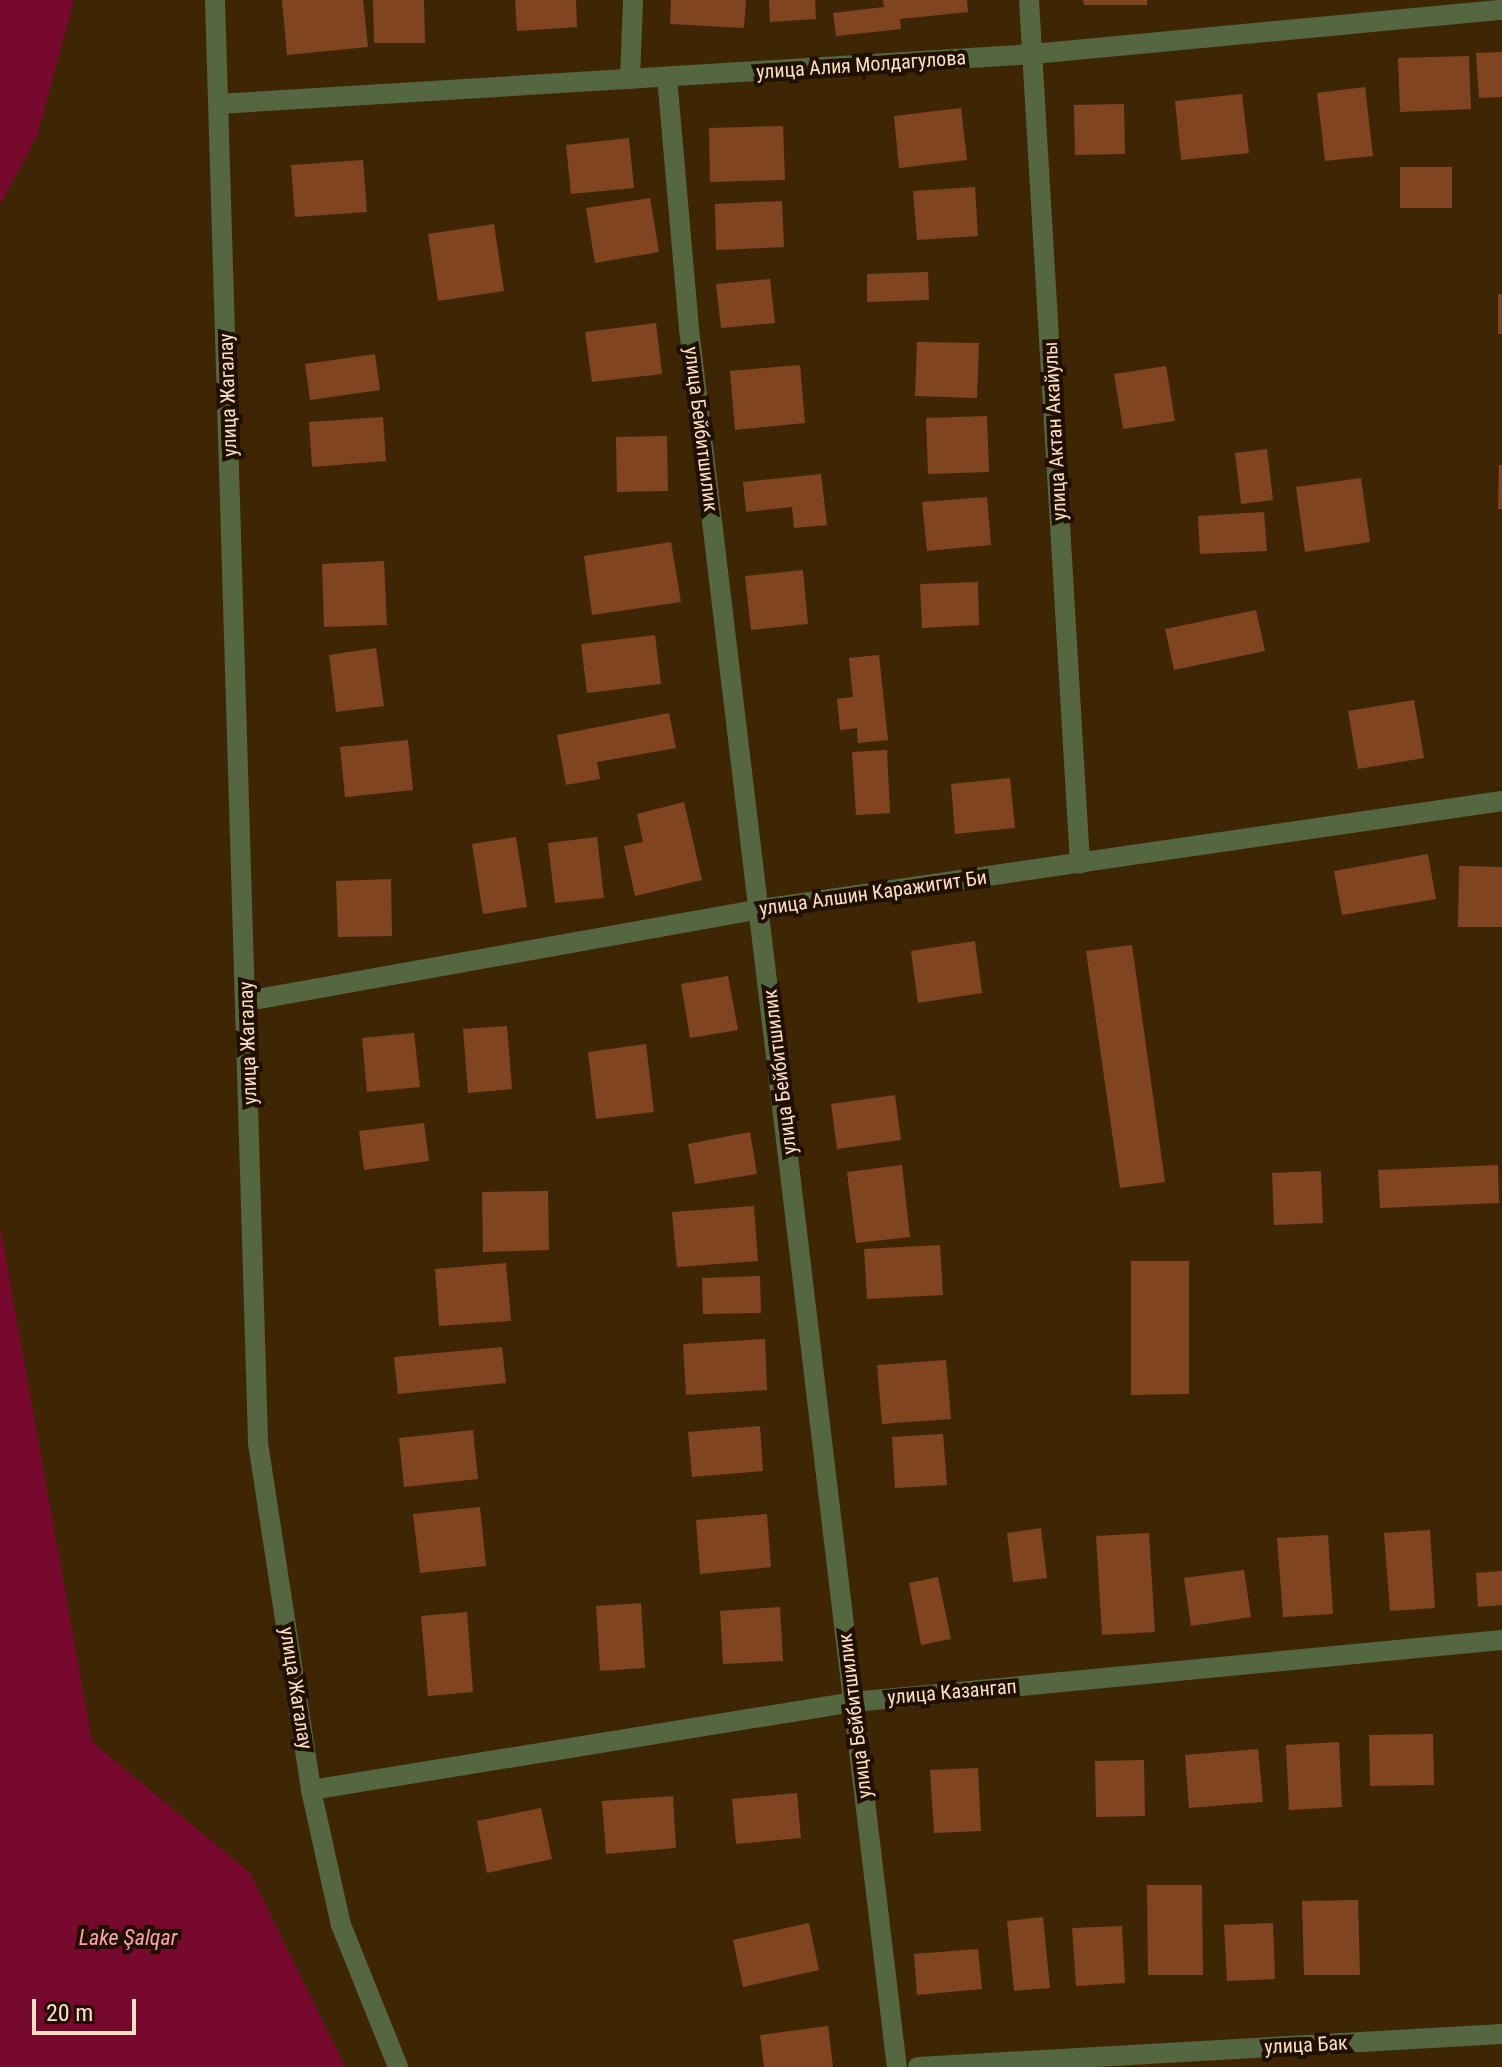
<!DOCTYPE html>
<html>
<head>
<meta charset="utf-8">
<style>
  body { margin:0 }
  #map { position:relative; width:1502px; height:2067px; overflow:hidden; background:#3e2605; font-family:"Roboto Condensed",sans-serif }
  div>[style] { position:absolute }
  .water>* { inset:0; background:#76092d }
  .building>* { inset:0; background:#804520 }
  .minor>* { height:20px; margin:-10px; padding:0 10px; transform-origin:10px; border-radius:10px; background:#546741 }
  span { translate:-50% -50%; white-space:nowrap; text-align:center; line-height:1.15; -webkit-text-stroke:8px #210f00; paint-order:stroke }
  .street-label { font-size:20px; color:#fae0c3 }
  .water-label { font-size:22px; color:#f8a3af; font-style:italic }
  .scale { position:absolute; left:32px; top:1999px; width:104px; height:36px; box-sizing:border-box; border:4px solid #fae0c3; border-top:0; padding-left:10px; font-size:24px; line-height:28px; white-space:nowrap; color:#fae0c3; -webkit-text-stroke:6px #210f00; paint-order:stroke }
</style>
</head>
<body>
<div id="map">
  <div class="water">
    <div style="clip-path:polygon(0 0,74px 0,37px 136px,0 205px)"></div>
    <div style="clip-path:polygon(0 1226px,92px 1742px,250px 1873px,345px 2067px,0 2067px)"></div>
  </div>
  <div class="building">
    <div style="clip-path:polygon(282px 0,363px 0,368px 47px,287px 55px)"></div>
    <div style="clip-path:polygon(373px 0,424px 0,425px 43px,374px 43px)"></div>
    <div style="clip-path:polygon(515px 0,576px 0,577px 27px,517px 31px)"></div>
    <div style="clip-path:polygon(671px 0,746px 0,744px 28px,670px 24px)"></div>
    <div style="clip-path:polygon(769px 0,815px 0,816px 19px,770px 22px)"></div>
    <div style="clip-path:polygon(883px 0,967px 0,968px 12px,900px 19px,901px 29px,836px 36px,833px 13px,884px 7px)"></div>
    <div style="clip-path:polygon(1083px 0,1147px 0,1147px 5px,1084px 5px)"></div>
    <div style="clip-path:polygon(1502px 52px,1502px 97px,1479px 98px,1476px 53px)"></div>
    <div style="clip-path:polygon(1469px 56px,1471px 109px,1400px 112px,1398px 58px)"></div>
    <div style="clip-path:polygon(1365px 87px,1373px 156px,1325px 161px,1317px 93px)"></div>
    <div style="clip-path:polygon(1242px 94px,1249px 153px,1181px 160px,1175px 101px)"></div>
    <div style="clip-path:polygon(1124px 104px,1125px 154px,1075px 155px,1074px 105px)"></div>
    <div style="clip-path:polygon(961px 108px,967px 160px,899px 168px,894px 116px)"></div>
    <div style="clip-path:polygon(783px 126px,785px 180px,710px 182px,709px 128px)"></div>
    <div style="clip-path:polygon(629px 138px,634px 188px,571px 194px,566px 145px)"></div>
    <div style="clip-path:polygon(363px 160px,367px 212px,295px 217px,291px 165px)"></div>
    <div style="clip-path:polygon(1400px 167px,1452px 167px,1452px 208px,1400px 208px)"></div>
    <div style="clip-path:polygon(975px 187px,978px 236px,917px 240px,913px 191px)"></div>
    <div style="clip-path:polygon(650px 198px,659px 252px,595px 263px,586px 208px)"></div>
    <div style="clip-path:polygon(782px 201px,784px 247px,716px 250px,715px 204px)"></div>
    <div style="clip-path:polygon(494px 224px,504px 291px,438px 301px,428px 234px)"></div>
    <div style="clip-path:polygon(928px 272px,929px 300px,867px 302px,867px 274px)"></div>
    <div style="clip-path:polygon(770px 279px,775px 323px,721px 328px,716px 284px)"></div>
    <div style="clip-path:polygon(1498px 294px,1502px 294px,1502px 334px,1498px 334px)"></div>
    <div style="clip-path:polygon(656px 323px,662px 374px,592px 382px,585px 332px)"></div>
    <div style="clip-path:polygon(917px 342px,979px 343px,977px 398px,915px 396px)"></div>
    <div style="clip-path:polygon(375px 354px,380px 390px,310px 400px,305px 364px)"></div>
    <div style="clip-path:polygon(800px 365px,805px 423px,735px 430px,730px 371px)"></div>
    <div style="clip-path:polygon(1166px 366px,1175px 421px,1123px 429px,1114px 374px)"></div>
    <div style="clip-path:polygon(987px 416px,989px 472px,928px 474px,926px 418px)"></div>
    <div style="clip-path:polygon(383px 417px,386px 461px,312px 467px,309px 422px)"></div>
    <div style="clip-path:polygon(667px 436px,668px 491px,617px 492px,616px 437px)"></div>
    <div style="clip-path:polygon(1267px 449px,1273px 500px,1241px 504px,1235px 453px)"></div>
    <div style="clip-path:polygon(1499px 465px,1502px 465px,1502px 509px,1498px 509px)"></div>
    <div style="clip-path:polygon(821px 474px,827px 525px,794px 528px,792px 507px,746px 512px,743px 482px)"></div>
    <div style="clip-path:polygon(1361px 478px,1370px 542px,1305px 552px,1296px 487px)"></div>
    <div style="clip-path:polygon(987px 497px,991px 545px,927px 551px,922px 502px)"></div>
    <div style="clip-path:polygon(1264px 512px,1267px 551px,1200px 554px,1198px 516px)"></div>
    <div style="clip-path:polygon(671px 542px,681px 602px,592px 615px,584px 556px)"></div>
    <div style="clip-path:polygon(384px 561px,387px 625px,324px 627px,322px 564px)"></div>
    <div style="clip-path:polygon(803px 570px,808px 624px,751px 630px,745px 576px)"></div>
    <div style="clip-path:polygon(978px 582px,979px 625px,922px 628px,920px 584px)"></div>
    <div style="clip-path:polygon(1256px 610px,1265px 651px,1174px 670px,1165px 629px)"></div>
    <div style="clip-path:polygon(655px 635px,661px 684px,587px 693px,581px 644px)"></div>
    <div style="clip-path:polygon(376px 648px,384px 706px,336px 712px,329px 655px)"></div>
    <div style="clip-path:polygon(879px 655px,888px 740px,858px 743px,857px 728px,840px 730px,837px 699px,853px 697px,849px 658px)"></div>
    <div style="clip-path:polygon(1414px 700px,1424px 758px,1358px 769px,1348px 711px)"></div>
    <div style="clip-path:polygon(669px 713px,676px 748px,597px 762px,600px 779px,566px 785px,557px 735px)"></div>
    <div style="clip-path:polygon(408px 740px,413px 790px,345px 797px,340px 747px)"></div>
    <div style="clip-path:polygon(887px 750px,890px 813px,856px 815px,852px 752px)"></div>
    <div style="clip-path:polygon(1010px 778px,1015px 828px,955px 834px,951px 784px)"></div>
    <div style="clip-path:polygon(684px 802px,702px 880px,635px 896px,624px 846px,643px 842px,637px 814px)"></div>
    <div style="clip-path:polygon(516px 837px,527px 907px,483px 914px,472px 844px)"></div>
    <div style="clip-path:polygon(597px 837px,604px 898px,555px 903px,548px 843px)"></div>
    <div style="clip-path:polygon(1428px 854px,1436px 899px,1342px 915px,1334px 871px)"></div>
    <div style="clip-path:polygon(1459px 866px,1502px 867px,1502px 927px,1458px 927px)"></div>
    <div style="clip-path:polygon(391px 879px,392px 936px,338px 937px,336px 881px)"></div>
    <div style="clip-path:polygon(975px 941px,982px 993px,918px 1003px,911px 951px)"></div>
    <div style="clip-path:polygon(1132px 945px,1165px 1182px,1120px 1188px,1086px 951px)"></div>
    <div style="clip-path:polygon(728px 976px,738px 1030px,690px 1038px,681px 984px)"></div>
    <div style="clip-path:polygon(507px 1026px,512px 1089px,468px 1093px,463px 1029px)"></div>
    <div style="clip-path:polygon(414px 1033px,420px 1087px,367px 1092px,362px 1038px)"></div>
    <div style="clip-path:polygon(646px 1044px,654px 1112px,596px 1119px,588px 1052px)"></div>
    <div style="clip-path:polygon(895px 1095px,901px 1140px,837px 1149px,831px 1104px)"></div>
    <div style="clip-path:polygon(424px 1123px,429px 1161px,364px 1170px,359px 1131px)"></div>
    <div style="clip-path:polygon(750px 1132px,757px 1174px,695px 1184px,688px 1144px)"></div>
    <div style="clip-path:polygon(902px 1165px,910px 1237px,856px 1243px,847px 1172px)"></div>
    <div style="clip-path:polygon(1498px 1165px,1499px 1203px,1380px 1208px,1378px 1170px)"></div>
    <div style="clip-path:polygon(1321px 1171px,1323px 1223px,1274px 1225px,1272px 1173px)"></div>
    <div style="clip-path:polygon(548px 1191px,549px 1250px,483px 1252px,482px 1192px)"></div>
    <div style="clip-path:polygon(754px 1206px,758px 1261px,677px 1267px,672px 1212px)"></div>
    <div style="clip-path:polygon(940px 1245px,943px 1295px,867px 1299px,864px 1249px)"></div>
    <div style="clip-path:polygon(1131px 1261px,1189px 1261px,1189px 1394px,1131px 1395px)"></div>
    <div style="clip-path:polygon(506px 1263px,511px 1321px,439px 1326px,435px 1269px)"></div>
    <div style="clip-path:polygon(760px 1276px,761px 1313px,703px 1314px,702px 1278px)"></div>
    <div style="clip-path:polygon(765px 1339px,767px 1390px,686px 1395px,683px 1344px)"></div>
    <div style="clip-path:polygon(502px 1347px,506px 1383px,398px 1394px,394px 1357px)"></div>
    <div style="clip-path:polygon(946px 1360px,951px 1419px,882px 1424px,877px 1365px)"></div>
    <div style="clip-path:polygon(760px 1426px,763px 1471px,692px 1477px,688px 1432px)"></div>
    <div style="clip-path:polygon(473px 1430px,478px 1479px,404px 1487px,399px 1438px)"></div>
    <div style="clip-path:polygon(943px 1434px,947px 1485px,895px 1488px,892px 1437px)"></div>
    <div style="clip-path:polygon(480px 1507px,486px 1566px,420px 1573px,413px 1514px)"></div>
    <div style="clip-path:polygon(767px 1514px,771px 1567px,700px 1574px,696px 1520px)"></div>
    <div style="clip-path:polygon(1041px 1528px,1047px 1578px,1013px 1582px,1007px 1533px)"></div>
    <div style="clip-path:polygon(1430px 1530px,1435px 1608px,1390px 1611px,1384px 1533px)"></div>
    <div style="clip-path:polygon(1149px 1533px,1155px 1632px,1102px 1635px,1096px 1536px)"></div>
    <div style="clip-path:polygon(1328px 1535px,1333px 1614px,1283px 1617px,1277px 1538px)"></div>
    <div style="clip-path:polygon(1244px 1570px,1251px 1617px,1191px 1626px,1184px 1578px)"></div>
    <div style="clip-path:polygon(1502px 1571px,1502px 1605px,1478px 1607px,1476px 1573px)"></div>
    <div style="clip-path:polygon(938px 1577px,951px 1639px,921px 1645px,909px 1583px)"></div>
    <div style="clip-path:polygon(641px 1603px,645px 1668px,600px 1671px,596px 1606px)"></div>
    <div style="clip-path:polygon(780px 1607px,783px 1661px,723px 1664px,720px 1611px)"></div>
    <div style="clip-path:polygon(467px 1612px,473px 1692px,428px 1696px,421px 1616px)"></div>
    <div style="clip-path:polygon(1433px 1734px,1434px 1785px,1370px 1786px,1369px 1735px)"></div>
    <div style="clip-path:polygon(1339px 1742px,1342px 1807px,1289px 1810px,1286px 1745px)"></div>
    <div style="clip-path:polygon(1258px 1749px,1263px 1802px,1189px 1808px,1185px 1755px)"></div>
    <div style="clip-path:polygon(1144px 1760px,1145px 1816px,1096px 1817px,1095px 1761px)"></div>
    <div style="clip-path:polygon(978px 1768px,981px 1831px,934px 1833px,930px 1770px)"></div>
    <div style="clip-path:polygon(797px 1793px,801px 1838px,736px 1844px,732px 1799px)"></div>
    <div style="clip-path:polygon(673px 1796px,676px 1848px,606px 1854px,602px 1801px)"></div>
    <div style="clip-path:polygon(541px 1808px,552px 1859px,487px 1873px,477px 1821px)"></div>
    <div style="clip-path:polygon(1147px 1885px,1202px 1885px,1203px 1975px,1148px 1975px)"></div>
    <div style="clip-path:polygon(1358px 1900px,1360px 1975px,1304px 1975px,1302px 1901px)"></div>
    <div style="clip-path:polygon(1043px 1917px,1050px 1988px,1014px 1991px,1007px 1921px)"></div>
    <div style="clip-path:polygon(809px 1923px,819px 1970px,743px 1987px,733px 1940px)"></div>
    <div style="clip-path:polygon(1273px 1923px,1275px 1979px,1227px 1981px,1224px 1925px)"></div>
    <div style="clip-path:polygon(1122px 1926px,1125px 1983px,1076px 1986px,1072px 1928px)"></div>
    <div style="clip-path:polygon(978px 1949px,982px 1989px,917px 1995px,914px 1954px)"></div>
    <div style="clip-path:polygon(828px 2026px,833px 2067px,764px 2067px,760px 2035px)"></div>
  </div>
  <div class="minor">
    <div style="left:215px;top:0;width:1444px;rotate:88.29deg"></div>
    <div style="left:258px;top:1443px;width:351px;rotate:81.3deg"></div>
    <div style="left:311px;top:1790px;width:138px;rotate:77.5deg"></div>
    <div style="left:341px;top:1925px;width:153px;rotate:68.1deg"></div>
    <div style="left:1029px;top:0;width:865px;rotate:86.62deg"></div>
    <div style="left:667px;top:77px;width:253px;rotate:85deg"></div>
    <div style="left:689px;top:329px;width:1750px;rotate:83.18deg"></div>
    <div style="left:630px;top:79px;width:79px;rotate:-87.8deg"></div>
    <div style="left:219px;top:104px;width:816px;rotate:-3.51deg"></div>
    <div style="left:1033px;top:54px;width:471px;rotate:-5.4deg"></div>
    <div style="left:247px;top:1001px;width:522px;rotate:-10.15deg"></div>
    <div style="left:761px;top:909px;width:749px;rotate:-8.29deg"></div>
    <div style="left:311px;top:1790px;width:549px;rotate:-9.22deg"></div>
    <div style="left:853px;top:1702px;width:652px;rotate:-5.46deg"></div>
    <div style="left:918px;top:2067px;width:585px;rotate:-3.23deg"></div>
  </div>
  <div class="street-label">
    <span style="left:861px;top:65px;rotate:-4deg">улица Алия Молдагулова</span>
    <span style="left:228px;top:395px;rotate:-92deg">улица Жагалау</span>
    <span style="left:701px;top:429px;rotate:83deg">улица Бейбитшилик</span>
    <span style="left:1055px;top:431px;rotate:-93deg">улица Актан Акайулы</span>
    <span style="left:873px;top:893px;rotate:-8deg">улица Алшин Каражигит Би</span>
    <span style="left:248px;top:1043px;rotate:-92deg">улица Жагалау</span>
    <span style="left:780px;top:1072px;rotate:-97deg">улица Бейбитшилик</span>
    <span style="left:296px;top:1688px;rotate:81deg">улица Жагалау</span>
    <span style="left:952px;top:1692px;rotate:-5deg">улица Казангап</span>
    <span style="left:855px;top:1716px;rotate:-97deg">улица Бейбитшилик</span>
    <span style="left:1306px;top:2045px;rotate:-3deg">улица Бак</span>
  </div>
  <div class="water-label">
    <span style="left:128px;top:1938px">Lake Şalqar</span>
  </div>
  <div class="scale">20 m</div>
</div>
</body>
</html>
